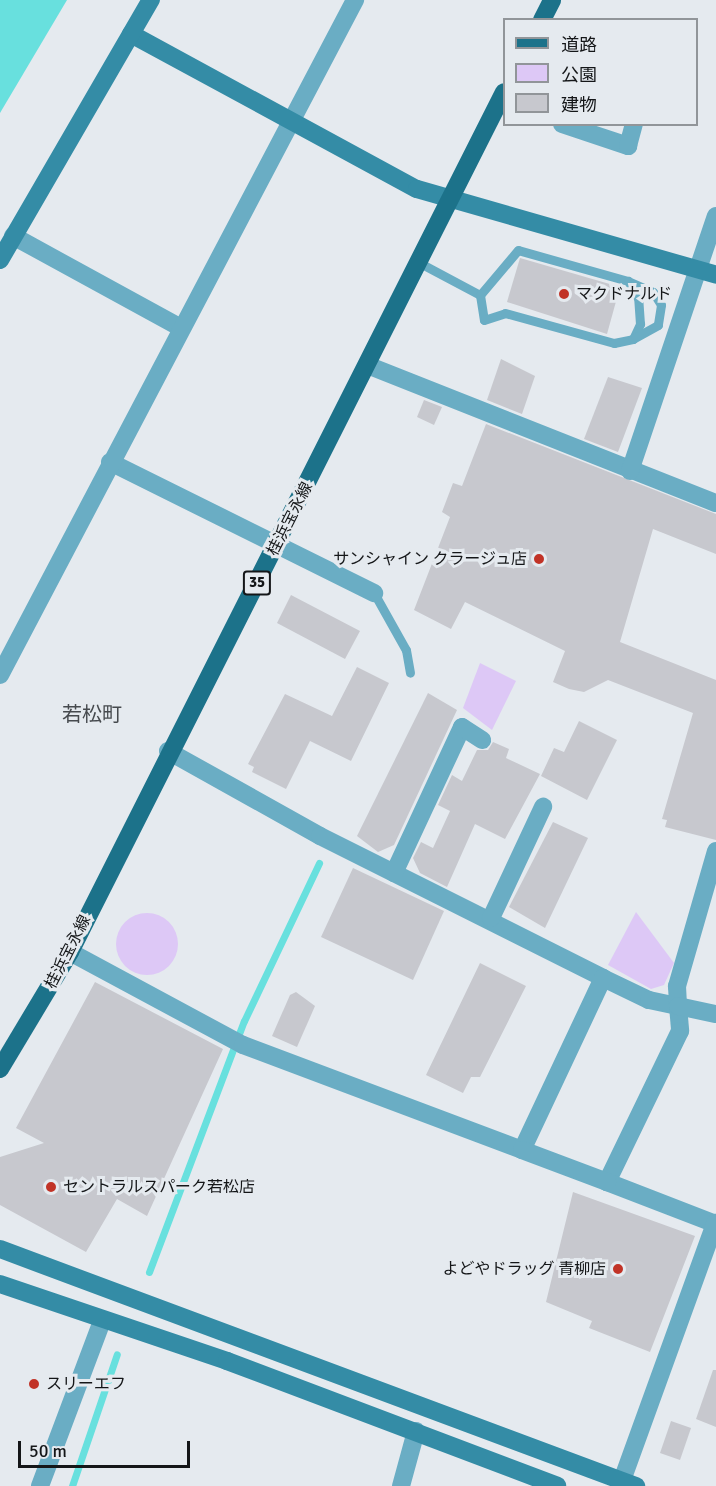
<!DOCTYPE html>
<html>
<head>
<meta charset="utf-8">
<style>
  body { margin:0 }
  #map { position:relative; width:716px; height:1486px; overflow:hidden; background:#e5eaef; font-family:Signika,"Noto Sans JP",sans-serif }
  div>[style] { position:absolute }
  .green>* { inset:0; background:#ddc8f6 }
  .round { border-radius:50% }
  .water>* { inset:0; background:#68e0de }
  .stream>* { height:7px; margin:-3.5px; padding:0 3.5px; transform-origin:3.5px; border-radius:3.5px; background:#68e0de }
  .building>* { inset:0; background:#c7c8ce }
  .lane>* { height:9px; margin:-4.5px; padding:0 4.5px; transform-origin:4.5px; border-radius:4.5px; background:#6aadc4 }
  .street>* { height:18px; margin:-9px; padding:0 9px; transform-origin:9px; border-radius:9px; background:#6aadc4 }
  .secondary>* { height:18px; margin:-9px; padding:0 9px; transform-origin:9px; border-radius:9px; background:#348ca6 }
  .primary>* { height:18px; margin:-9px; padding:0 9px; transform-origin:9px; border-radius:9px; background:#1c728a }
  .dots>* { width:16px; height:16px; translate:-50% -50%; box-sizing:border-box; border:3px solid #e5eaef; border-radius:50% }
  span { translate:-50% -50%; white-space:nowrap; text-align:center; line-height:1.15; -webkit-text-stroke:6px #e5eaef; paint-order:stroke }
  .shield-label span { padding:2px 4px; background:#e5eaef; border:2px solid; border-radius:4px; -webkit-text-stroke-width:0 }
  .shield-label { font-size:15px; color:#141618; font-weight:700 }
  .poi-label { font-size:16px; color:#141618 }
  .left { translate:0 -50%; text-align:left }
  .right { translate:-100% -50%; text-align:right }
  .street-label { font-size:16px; color:#141618 }
  .quarter-label { font-size:20px; color:#464a4e }
  .legend { position:absolute; left:503px; top:18px; width:195px; height:108px; box-sizing:border-box; background:#e5eaef; border:2px solid #919599; margin:0; padding:8px 10px; list-style:none; font-size:18px; color:#141618 }
  .legend li { display:flex; align-items:center; gap:12px; height:30px }
  .legend b { width:30px; border:2px solid #919599 }
  .scale { position:absolute; left:18px; top:1441px; width:172px; height:27px; box-sizing:border-box; border:3px solid #141618; border-top:0; padding-left:8px; font-size:18px; line-height:21px; white-space:nowrap; color:#141618; -webkit-text-stroke:4px #e5eaef; paint-order:stroke }
</style>
</head>
<body>
<div id="map">
  <div class="green">
    <div style="clip-path:polygon(480px 663px,516px 681px,492px 730px,463px 708px)"></div>
    <div style="clip-path:polygon(636px 912px,674px 963px,664px 985px,651px 989px,608px 965px)"></div>
    <div class="round" style="left:116px;top:913px;width:62px;height:62px"></div>
  </div>
  <div class="water">
    <div style="clip-path:polygon(0 0,67px 0,0 113px)"></div>
  </div>
  <div class="stream">
    <div style="left:149px;top:1272px;width:268px;rotate:-69.3deg"></div>
    <div style="left:244px;top:1021px;width:175px;rotate:-64.6deg"></div>
    <div style="left:72px;top:1486px;width:139px;rotate:-71.2deg"></div>
  </div>
  <div class="building">
    <div style="clip-path:polygon(520px 258px,620px 287px,607px 334px,507px 302px)"></div>
    <div style="clip-path:polygon(501px 359px,535px 376px,522px 414px,487px 400px)"></div>
    <div style="clip-path:polygon(608px 377px,642px 388px,618px 452px,584px 439px)"></div>
    <div style="clip-path:polygon(424px 400px,442px 407px,434px 425px,417px 417px)"></div>
    <div style="clip-path:polygon(486px 424px,716px 514px,716px 554px,653px 529px,620px 642px,716px 680px,716px 840px,665px 827px,667px 820px,662px 819px,693px 713px,608px 680px,584px 692px,569px 689px,553px 682px,565px 651px,465px 602px,451px 629px,414px 610px,450px 517px,442px 512px,453px 483px,462px 486px)"></div>
    <div style="clip-path:polygon(291px 595px,360px 631px,345px 659px,277px 623px)"></div>
    <div style="clip-path:polygon(357px 667px,389px 683px,351px 761px,310px 741px,286px 789px,252px 772px,254px 767px,248px 764px,285px 694px,332px 716px)"></div>
    <div style="clip-path:polygon(428px 693px,457px 710px,394px 845px,378px 852px,357px 836px)"></div>
    <div style="clip-path:polygon(579px 721px,617px 740px,587px 800px,541px 776px,554px 748px,564px 752px)"></div>
    <div style="clip-path:polygon(493px 742px,509px 749px,506px 758px,540px 774px,505px 839px,475px 824px,447px 887px,420px 873px,413px 858px,421px 842px,433px 848px,450px 811px,438px 805px,452px 775px,462px 781px,477px 750px,488px 750px)"></div>
    <div style="clip-path:polygon(553px 822px,588px 838px,545px 928px,509px 907px)"></div>
    <div style="clip-path:polygon(353px 868px,444px 911px,413px 980px,321px 937px)"></div>
    <div style="clip-path:polygon(480px 963px,526px 986px,480px 1077px,471px 1077px,463px 1093px,426px 1075px)"></div>
    <div style="clip-path:polygon(95px 982px,223px 1049px,147px 1216px,117px 1199px,86px 1252px,0 1205px,0 1157px,44px 1143px,16px 1128px)"></div>
    <div style="clip-path:polygon(296px 992px,315px 1006px,297px 1047px,272px 1036px,290px 995px)"></div>
    <div style="clip-path:polygon(573px 1192px,695px 1236px,650px 1352px,589px 1328px,592px 1321px,546px 1302px)"></div>
    <div style="clip-path:polygon(713px 1370px,716px 1370px,716px 1427px,696px 1419px)"></div>
    <div style="clip-path:polygon(671px 1421px,691px 1428px,680px 1460px,660px 1453px)"></div>
  </div>
  <div class="lane">
    <div style="left:418px;top:262px;width:70px;rotate:28deg"></div>
    <div style="left:480px;top:295px;width:25px;rotate:81deg"></div>
    <div style="left:484px;top:320px;width:22px;rotate:-18deg"></div>
    <div style="left:505px;top:313px;width:113px;rotate:15.4deg"></div>
    <div style="left:614px;top:343px;width:19px;rotate:-12deg"></div>
    <div style="left:633px;top:339px;width:17px;rotate:-65deg"></div>
    <div style="left:640px;top:324px;width:26px;rotate:-94deg"></div>
    <div style="left:638px;top:298px;width:20px;rotate:-120deg"></div>
    <div style="left:628px;top:281px;width:114px;rotate:-164.3deg"></div>
    <div style="left:518px;top:250px;width:59px;rotate:130.2deg"></div>
    <div style="left:628px;top:281px;width:27px;rotate:24deg"></div>
    <div style="left:653px;top:292px;width:15px;rotate:58deg"></div>
    <div style="left:661px;top:305px;width:20px;rotate:99deg"></div>
    <div style="left:658px;top:325px;width:29px;rotate:151deg"></div>
    <div style="left:374px;top:593px;width:65px;rotate:60.7deg"></div>
    <div style="left:406px;top:650px;width:23px;rotate:80deg"></div>
  </div>
  <div class="street">
    <div style="left:562px;top:124px;width:70px;rotate:18.4deg"></div>
    <div style="left:628px;top:146px;width:23px;rotate:-75deg"></div>
    <div style="left:13px;top:236px;width:192px;rotate:28.7deg"></div>
    <div style="left:367px;top:365px;width:375px;rotate:21.6deg"></div>
    <div style="left:110px;top:462px;width:295px;rotate:26.4deg"></div>
    <div style="left:630px;top:471px;width:269px;rotate:-71.4deg"></div>
    <div style="left:0;top:675px;width:763px;rotate:-62.26deg"></div>
    <div style="left:168px;top:751px;width:174px;rotate:29.2deg"></div>
    <div style="left:320px;top:836px;width:317px;rotate:26.6deg"></div>
    <div style="left:603px;top:978px;width:51px;rotate:25.6deg"></div>
    <div style="left:649px;top:1000px;width:30px;rotate:12deg"></div>
    <div style="left:678px;top:1006px;width:25px;rotate:85deg"></div>
    <div style="left:680px;top:1031px;width:168px;rotate:115.8deg"></div>
    <div style="left:607px;top:1182px;width:117px;rotate:21.1deg"></div>
    <div style="left:716px;top:851px;width:141px;rotate:106.1deg"></div>
    <div style="left:677px;top:986px;width:20px;rotate:87deg"></div>
    <div style="left:678px;top:1006px;width:39px;rotate:12deg"></div>
    <div style="left:394px;top:873px;width:161px;rotate:-65deg"></div>
    <div style="left:462px;top:727px;width:24px;rotate:33deg"></div>
    <div style="left:491px;top:918px;width:123px;rotate:-64.9deg"></div>
    <div style="left:70px;top:952px;width:196px;rotate:28.3deg"></div>
    <div style="left:243px;top:1045px;width:298px;rotate:20.6deg"></div>
    <div style="left:603px;top:978px;width:190px;rotate:115.2deg"></div>
    <div style="left:522px;top:1150px;width:91px;rotate:20.6deg"></div>
    <div style="left:40px;top:1486px;width:176px;rotate:-69.4deg"></div>
    <div style="left:401px;top:1486px;width:57px;rotate:-74.7deg"></div>
    <div style="left:620px;top:1486px;width:280px;rotate:-70.1deg"></div>
  </div>
  <div class="secondary">
    <div style="left:131px;top:34px;width:325px;rotate:28.5deg"></div>
    <div style="left:417px;top:189px;width:311px;rotate:16deg"></div>
    <div style="left:0;top:260px;width:301px;rotate:-59.9deg"></div>
    <div style="left:0;top:1249px;width:679px;rotate:20.44deg"></div>
    <div style="left:0;top:1284px;width:240px;rotate:18.7deg"></div>
    <div style="left:227px;top:1361px;width:353px;rotate:20.7deg"></div>
  </div>
  <div class="primary">
    <div style="left:542px;top:20px;width:22px;rotate:-63deg"></div>
    <div style="left:0;top:1069px;width:136px;rotate:-59.1deg"></div>
    <div style="left:70px;top:952px;width:963px;rotate:-63.22deg"></div>
  </div>
  <div class="dots">
    <div style="left:564px;top:294px;background:#c13327"></div>
    <div style="left:539px;top:559px;background:#c13327"></div>
    <div style="left:51px;top:1187px;background:#c13327"></div>
    <div style="left:618px;top:1269px;background:#c13327"></div>
    <div style="left:34px;top:1384px;background:#c13327"></div>
  </div>
  <div class="shield-label">
    <span style="left:257px;top:583px">35</span>
  </div>
  <div class="poi-label">
    <span class="left" style="left:576px;top:294px">マクドナルド</span>
    <span class="right" style="left:527px;top:559px">サンシャイン クラージュ店</span>
    <span class="left" style="left:63px;top:1187px">セントラルスパーク若松店</span>
    <span class="right" style="left:606px;top:1269px">よどやドラッグ 青柳店</span>
    <span class="left" style="left:46px;top:1384px">スリーエフ</span>
  </div>
  <div class="street-label">
    <span style="left:290px;top:519px;rotate:-63deg">桂浜宝永線</span>
    <span style="left:68px;top:952px;rotate:-63deg">桂浜宝永線</span>
  </div>
  <div class="quarter-label">
    <span style="left:92px;top:714px">若松町</span>
  </div>
  <ul class="legend">
  <li><b style="height:8px;background:#1c728a"></b>道路</li>
  <li><b style="height:16px;background:#ddc8f6"></b>公園</li>
  <li><b style="height:16px;background:#c7c8ce"></b>建物</li>
  </ul>
  <div class="scale">50 m</div>
</div>
</body>
</html>
